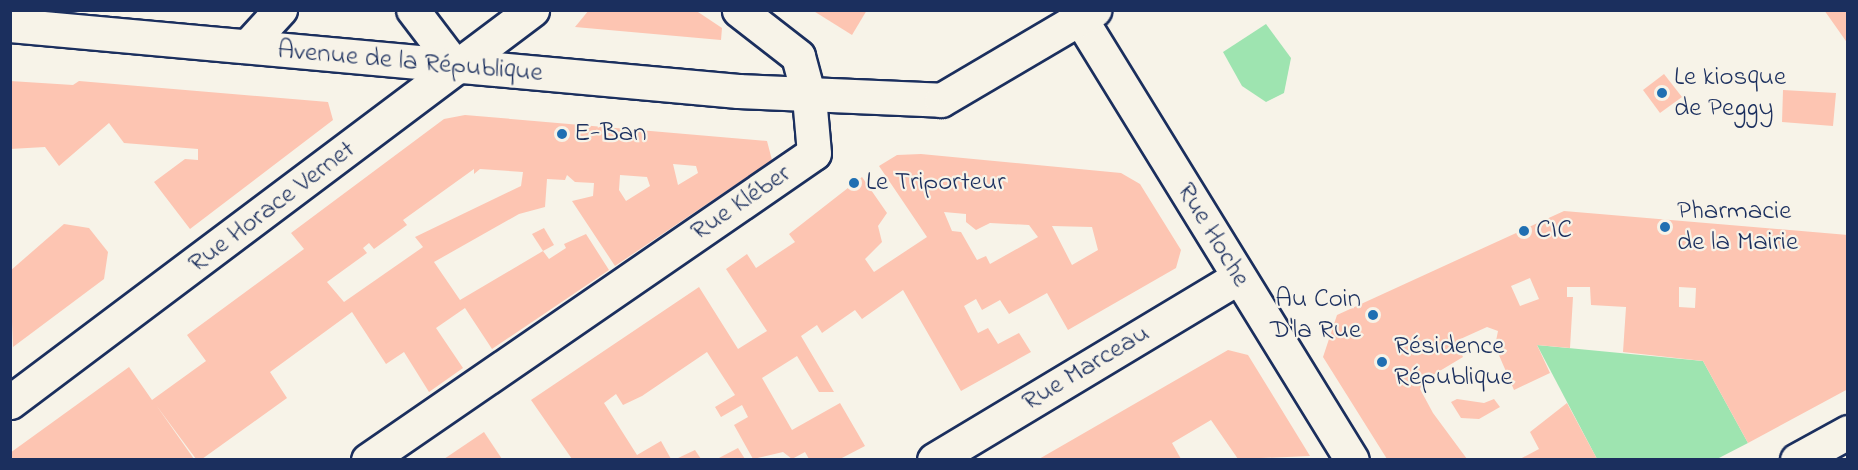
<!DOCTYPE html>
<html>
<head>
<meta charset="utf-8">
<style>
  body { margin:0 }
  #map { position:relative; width:1858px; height:470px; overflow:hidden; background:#f7f3e8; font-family:"Indie Flower",sans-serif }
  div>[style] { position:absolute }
  .green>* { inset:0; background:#9ee4b0 }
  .building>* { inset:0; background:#fdc5b2 }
  .roads { filter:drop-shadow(2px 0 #1b2f5e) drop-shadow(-2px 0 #1b2f5e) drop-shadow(0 2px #1b2f5e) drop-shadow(0 -2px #1b2f5e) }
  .pedestrian>* { height:32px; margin:-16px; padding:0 16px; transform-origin:16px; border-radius:16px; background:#f7f3e8 }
  .minor>* { height:33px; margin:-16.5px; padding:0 16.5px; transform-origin:16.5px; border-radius:16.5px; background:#f7f3e8 }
  .tertiary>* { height:33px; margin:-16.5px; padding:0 16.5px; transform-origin:16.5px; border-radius:16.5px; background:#f7f3e8 }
  .dots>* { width:16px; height:16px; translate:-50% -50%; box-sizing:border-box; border:3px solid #f7f3e8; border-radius:50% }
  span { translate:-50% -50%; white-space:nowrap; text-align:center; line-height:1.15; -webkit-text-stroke:4.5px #f7f3e8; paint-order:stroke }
  .street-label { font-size:27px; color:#1b2f5e }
  .poi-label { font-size:27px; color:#1b2f5e }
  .left { translate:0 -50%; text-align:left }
  .right { translate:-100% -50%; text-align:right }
  .frame { position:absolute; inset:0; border:12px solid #1b2f5e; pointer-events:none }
</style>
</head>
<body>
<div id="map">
  <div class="green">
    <div style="clip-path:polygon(1266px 24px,1291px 58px,1284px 93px,1266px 102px,1242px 86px,1223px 52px)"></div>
    <div style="clip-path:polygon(1537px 345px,1703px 361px,1748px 443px,1717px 459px,1597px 459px)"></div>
  </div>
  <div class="building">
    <div style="clip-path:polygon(589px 10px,695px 10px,722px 28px,721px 40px,575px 27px)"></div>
    <div style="clip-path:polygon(812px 10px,867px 10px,852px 35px)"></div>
    <div style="clip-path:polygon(1824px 10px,1848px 10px,1848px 44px,1829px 17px)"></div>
    <div style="clip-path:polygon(1664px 74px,1682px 97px,1660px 113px,1643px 90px)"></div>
    <div style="clip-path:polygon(10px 81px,73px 85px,79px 81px,328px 102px,333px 120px,190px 229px,154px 182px,185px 159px,198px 160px,198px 149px,124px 143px,109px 123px,59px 166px,45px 147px,10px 149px)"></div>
    <div style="clip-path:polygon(1783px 90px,1836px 93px,1833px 126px,1782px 122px)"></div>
    <div style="clip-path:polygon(evenodd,465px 115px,767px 141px,772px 160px,615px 266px,572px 201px,593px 196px,594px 183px,575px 182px,567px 175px,565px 180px,547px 179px,545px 207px,519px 214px,434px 262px,460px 300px,543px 251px,549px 259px,566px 248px,564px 244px,586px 234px,609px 270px,492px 349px,465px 308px,436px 328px,463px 368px,429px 392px,404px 352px,386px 364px,352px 312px,270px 372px,287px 398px,202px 459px,196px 459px,156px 405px,194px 459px,10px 459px,10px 453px,129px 367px,152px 400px,206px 361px,187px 335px,304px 249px,291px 233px,444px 119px,465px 115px,673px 164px,696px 166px,698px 173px,678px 185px,673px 164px,465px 115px,474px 169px,474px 174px,480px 169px,523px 172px,521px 186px,415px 237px,423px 247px,344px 302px,327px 282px,367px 253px,363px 248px,369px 243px,374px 249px,407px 225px,403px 220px,474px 169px,465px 115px,620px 175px,647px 177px,650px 186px,626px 201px,619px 190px,620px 175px)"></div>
    <div style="clip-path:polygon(evenodd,921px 154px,1121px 173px,1140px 184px,1181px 250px,1176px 268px,1068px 330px,1047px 293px,1009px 314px,1000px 300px,982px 310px,976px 299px,964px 306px,978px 333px,988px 328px,998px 344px,1019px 333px,1031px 352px,961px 391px,903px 290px,862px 319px,855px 310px,822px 333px,817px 325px,801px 336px,834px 392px,819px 392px,797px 356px,762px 378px,792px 430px,840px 403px,865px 446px,840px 459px,809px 459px,805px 452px,792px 459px,783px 452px,753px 459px,734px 425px,748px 417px,742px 405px,721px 417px,715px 407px,735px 395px,707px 352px,642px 396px,623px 405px,616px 394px,604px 403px,637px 455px,661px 441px,671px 459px,572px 459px,531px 400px,699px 287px,738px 349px,767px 331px,726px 269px,747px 254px,756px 268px,795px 242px,789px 234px,862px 177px,887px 213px,878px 226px,882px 242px,865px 259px,874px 272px,927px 237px,879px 166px,897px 155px,921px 154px,944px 212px,966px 214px,966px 222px,976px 230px,990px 223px,1029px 225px,1038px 237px,990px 264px,986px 256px,977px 260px,961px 232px,952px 231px,944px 212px,921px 154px,1052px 226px,1092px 227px,1098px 250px,1072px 265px,1052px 226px)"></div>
    <div style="clip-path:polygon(evenodd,1564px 211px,1848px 235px,1848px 389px,1748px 443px,1703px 361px,1623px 352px,1626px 307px,1591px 305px,1590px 287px,1567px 287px,1567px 297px,1573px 297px,1570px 348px,1537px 345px,1550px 373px,1514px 390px,1495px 346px,1498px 331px,1487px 327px,1456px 341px,1463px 357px,1423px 381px,1420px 389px,1433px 413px,1467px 459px,1387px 459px,1323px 357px,1337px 315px,1564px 211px,1530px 278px,1539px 299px,1520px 306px,1511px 286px,1530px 278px,1564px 211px,1679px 287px,1696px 288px,1695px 308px,1679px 307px,1679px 287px)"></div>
    <div style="clip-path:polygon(64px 224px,89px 228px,108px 252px,104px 279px,13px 347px,10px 271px)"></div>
    <div style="clip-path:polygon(544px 228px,554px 245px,543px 251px,532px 234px)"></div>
    <div style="clip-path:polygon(1228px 350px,1248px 355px,1310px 456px,1238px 459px,1211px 420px,1172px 443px,1181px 459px,1039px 459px)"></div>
    <div style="clip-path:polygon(1457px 399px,1484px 403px,1494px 399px,1500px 407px,1479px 419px,1461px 418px,1451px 402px)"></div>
    <div style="clip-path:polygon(1567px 403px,1597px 459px,1520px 459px,1539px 449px,1530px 432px)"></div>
    <div style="clip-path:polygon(484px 432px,502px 459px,444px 459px)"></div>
    <div style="clip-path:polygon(738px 448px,745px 459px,717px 459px)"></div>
    <div style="clip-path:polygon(695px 450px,701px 459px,676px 459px)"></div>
  </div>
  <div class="roads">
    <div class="pedestrian">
      <div style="left:413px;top:10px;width:73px;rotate:52.8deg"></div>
      <div style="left:248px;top:46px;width:49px;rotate:-47.5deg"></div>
    </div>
    <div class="minor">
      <div style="left:1075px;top:10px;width:528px;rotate:58.39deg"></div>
      <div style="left:10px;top:25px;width:731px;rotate:5.18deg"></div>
      <div style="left:738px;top:91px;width:203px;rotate:2.5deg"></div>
      <div style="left:941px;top:100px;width:178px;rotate:-30.5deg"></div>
      <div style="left:10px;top:402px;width:653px;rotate:-36.91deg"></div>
      <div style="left:368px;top:460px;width:541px;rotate:-34.54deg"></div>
      <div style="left:814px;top:153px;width:56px;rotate:-95.1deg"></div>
      <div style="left:809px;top:97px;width:42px;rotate:-105deg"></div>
      <div style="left:798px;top:56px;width:75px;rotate:-142.1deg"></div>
      <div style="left:934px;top:460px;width:355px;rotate:-31deg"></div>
    </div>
    <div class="tertiary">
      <div style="left:1797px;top:460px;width:58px;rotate:-28.8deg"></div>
    </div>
  </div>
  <div class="dots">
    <div style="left:1662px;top:93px;background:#1f6fb2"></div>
    <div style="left:562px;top:134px;background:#1f6fb2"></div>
    <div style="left:854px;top:183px;background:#1f6fb2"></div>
    <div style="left:1665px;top:227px;background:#1f6fb2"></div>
    <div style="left:1524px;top:231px;background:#1f6fb2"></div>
    <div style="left:1373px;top:315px;background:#1f6fb2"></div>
    <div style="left:1382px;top:362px;background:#1f6fb2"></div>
  </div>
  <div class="street-label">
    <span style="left:410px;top:62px;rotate:5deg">Avenue de la République</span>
    <span style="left:741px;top:203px;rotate:-34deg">Rue Kléber</span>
    <span style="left:272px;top:207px;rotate:-37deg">Rue Horace Vernet</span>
    <span style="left:1213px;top:235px;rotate:59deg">Rue Hoche</span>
    <span style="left:1086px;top:368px;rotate:-31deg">Rue Marceau</span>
  </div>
  <div class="poi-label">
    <span class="left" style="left:1674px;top:93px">Le kiosque<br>de Peggy</span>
    <span class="left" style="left:574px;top:134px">E-Ban</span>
    <span class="left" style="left:866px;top:183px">Le Triporteur</span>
    <span class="left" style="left:1677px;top:227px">Pharmacie<br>de la Mairie</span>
    <span class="left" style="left:1536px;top:231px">CIC</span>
    <span class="right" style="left:1361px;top:315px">Au Coin<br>D'la Rue</span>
    <span class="left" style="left:1394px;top:362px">Résidence<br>République</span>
  </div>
  <div class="frame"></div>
</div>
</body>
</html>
